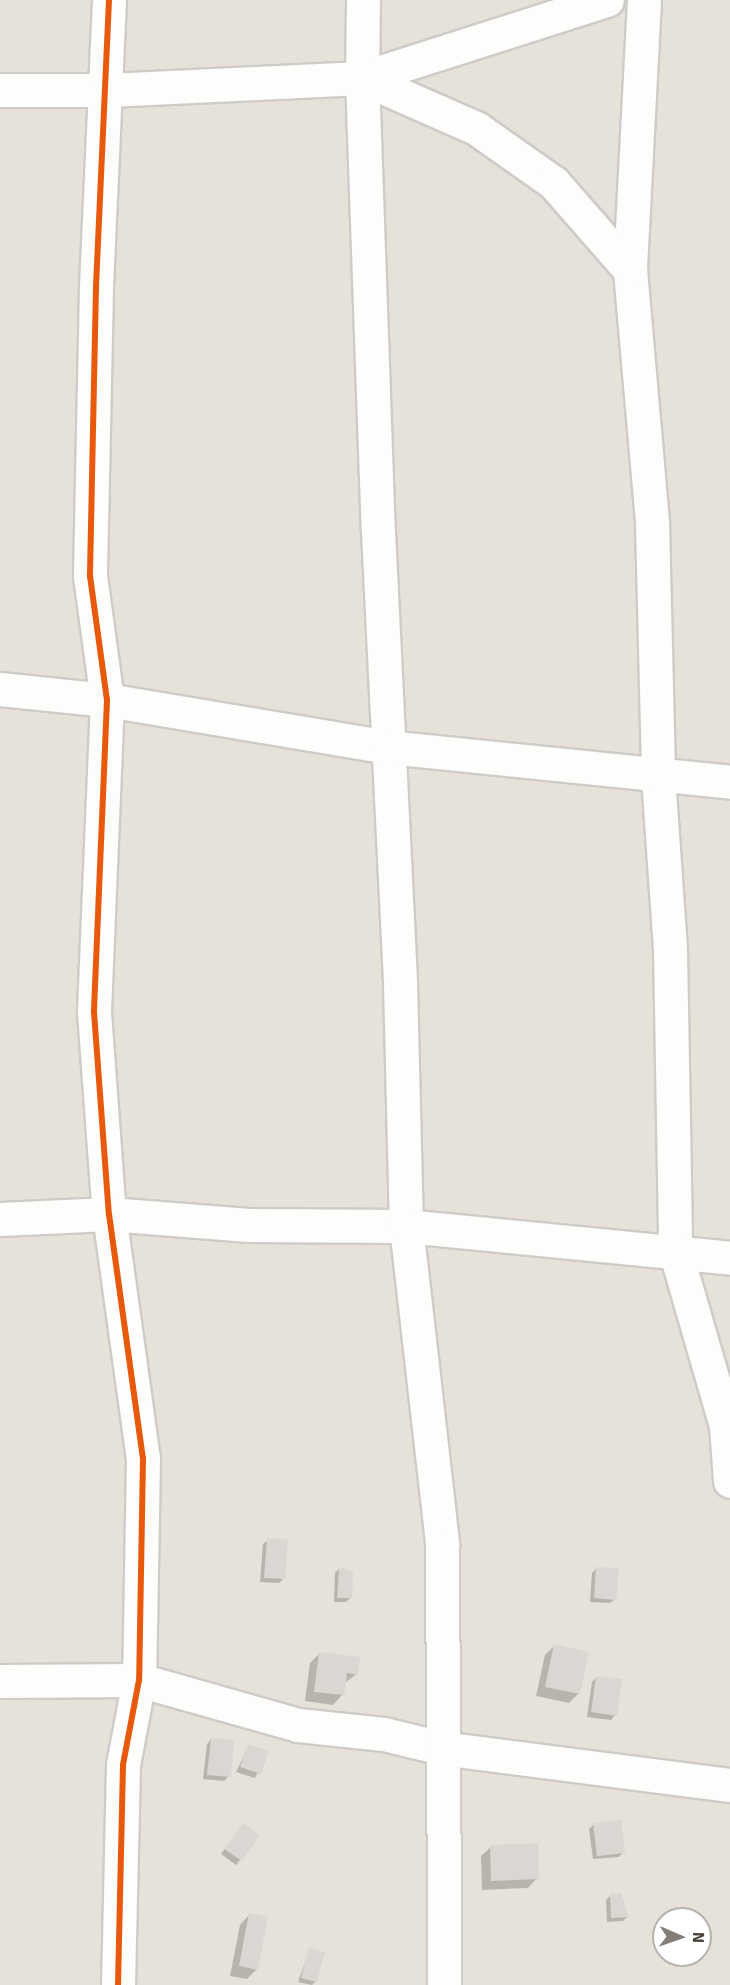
<!DOCTYPE html>
<html>
<head>
<meta charset="utf-8">
<style>
  body { margin:0 }
  #map { position:relative; width:730px; height:1985px; overflow:hidden; background:#f2efec; font-family:Signika,sans-serif }
  div>[style] { position:absolute }
  .residential>* { inset:0; background:#e6e1d9 }
  .shadow>* { inset:0; background:#0003 }
  .building>* { inset:0; background:#dad7d3 }
  .roads { filter:drop-shadow(2px 0 #cfcbc8) drop-shadow(-2px 0 #cfcbc8) drop-shadow(0 2px #cfcbc8) drop-shadow(0 -2px #cfcbc8) }
  .minor>* { height:33px; margin:-16.5px; padding:0 16.5px; transform-origin:16.5px; border-radius:16.5px; background:#fdfdfc }
  .cycleway>* { height:6px; margin:-3px; padding:0 3px; transform-origin:3px; border-radius:3px; background:#e8590c }
  span { translate:-50% -50%; white-space:nowrap; text-align:center; line-height:1.15; -webkit-text-stroke:4.5px #fff; paint-order:stroke }
  .north { position:absolute; left:652px; top:1907px; width:60px; height:60px; box-sizing:border-box; background:#fff; border:2px solid #b6b3af; border-radius:50%; rotate:92deg; font-size:16px; font-weight:700; line-height:24px; text-align:center; color:#494037 }
  .north::after { content:''; display:block; margin:auto; width:21px; height:27px; background:#847d76; clip-path:polygon(50% 0,100% 100%,50% 72%,0 100%) }
</style>
</head>
<body>
<div id="map">
  <div class="residential">
    <div style="clip-path:polygon(evenodd,0 0,730px 0,730px 1985px,0 1985px,0 0,664px 1919px,700px 1919px,700px 1955px,664px 1955px,664px 1919px)"></div>
  </div>
  <div class="shadow">
    <div style="clip-path:polygon(268px 1540px,284px 1578px,279px 1583px,260px 1582px,263px 1544px)"></div>
    <div style="clip-path:polygon(597px 1568px,615px 1599px,610px 1603px,590px 1602px,592px 1573px)"></div>
    <div style="clip-path:polygon(339px 1569px,350px 1598px,346px 1602px,334px 1602px,335px 1573px)"></div>
    <div style="clip-path:polygon(555px 1645px,579px 1693px,569px 1703px,536px 1696px,545px 1655px)"></div>
    <div style="clip-path:polygon(320px 1653px,357px 1674px,344px 1683px,342px 1695px,333px 1705px,305px 1701px,310px 1663px)"></div>
    <div style="clip-path:polygon(597px 1677px,615px 1715px,611px 1720px,587px 1717px,592px 1682px)"></div>
    <div style="clip-path:polygon(211px 1739px,229px 1776px,224px 1781px,203px 1779px,207px 1744px)"></div>
    <div style="clip-path:polygon(249px 1745px,267px 1752px,255px 1778px,236px 1772px)"></div>
    <div style="clip-path:polygon(594px 1824px,623px 1852px,619px 1857px,593px 1859px,589px 1829px)"></div>
    <div style="clip-path:polygon(239px 1829px,258px 1836px,236px 1865px,221px 1854px)"></div>
    <div style="clip-path:polygon(491px 1847px,537px 1878px,528px 1888px,482px 1890px,481px 1856px)"></div>
    <div style="clip-path:polygon(611px 1895px,627px 1917px,623px 1921px,607px 1922px,606px 1900px)"></div>
    <div style="clip-path:polygon(249px 1915px,257px 1969px,247px 1979px,230px 1976px,240px 1925px)"></div>
    <div style="clip-path:polygon(310px 1949px,316px 1981px,312px 1985px,298px 1982px)"></div>
  </div>
  <div class="building">
    <div style="clip-path:polygon(267px 1538px,288px 1539px,285px 1579px,264px 1578px)"></div>
    <div style="clip-path:polygon(339px 1567px,353px 1572px,352px 1598px,337px 1598px)"></div>
    <div style="clip-path:polygon(596px 1567px,619px 1568px,616px 1600px,594px 1598px)"></div>
    <div style="clip-path:polygon(554px 1644px,589px 1652px,580px 1694px,545px 1687px)"></div>
    <div style="clip-path:polygon(319px 1652px,360px 1657px,358px 1675px,347px 1673px,344px 1695px,314px 1692px)"></div>
    <div style="clip-path:polygon(596px 1676px,622px 1679px,617px 1716px,591px 1712px)"></div>
    <div style="clip-path:polygon(211px 1738px,234px 1740px,231px 1777px,207px 1775px)"></div>
    <div style="clip-path:polygon(248px 1744px,269px 1751px,261px 1774px,240px 1767px)"></div>
    <div style="clip-path:polygon(621px 1820px,625px 1853px,597px 1856px,593px 1823px)"></div>
    <div style="clip-path:polygon(243px 1823px,260px 1835px,242px 1861px,224px 1849px)"></div>
    <div style="clip-path:polygon(538px 1843px,539px 1879px,491px 1881px,490px 1845px)"></div>
    <div style="clip-path:polygon(621px 1893px,629px 1917px,611px 1918px,610px 1894px)"></div>
    <div style="clip-path:polygon(249px 1913px,268px 1917px,258px 1970px,239px 1966px)"></div>
    <div style="clip-path:polygon(309px 1948px,325px 1952px,317px 1982px,301px 1978px)"></div>
  </div>
  <div class="roads">
    <div class="minor">
      <div style="left:109px;top:0;width:287px;rotate:92.6deg"></div>
      <div style="left:96px;top:287px;width:289px;rotate:91.2deg"></div>
      <div style="left:90px;top:576px;width:125px;rotate:82.2deg"></div>
      <div style="left:107px;top:700px;width:312px;rotate:92.4deg"></div>
      <div style="left:94px;top:1012px;width:203px;rotate:85.8deg"></div>
      <div style="left:109px;top:1214px;width:246px;rotate:82.1deg"></div>
      <div style="left:143px;top:1458px;width:222px;rotate:91deg"></div>
      <div style="left:139px;top:1680px;width:86px;rotate:100.7deg"></div>
      <div style="left:123px;top:1765px;width:220px;rotate:91.3deg"></div>
      <div style="left:363px;top:0;width:78px;rotate:90.7deg"></div>
      <div style="left:362px;top:78px;width:453px;rotate:88deg"></div>
      <div style="left:378px;top:531px;width:453px;rotate:87.2deg"></div>
      <div style="left:400px;top:983px;width:243px;rotate:88.6deg"></div>
      <div style="left:406px;top:1226px;width:320px;rotate:83.5deg"></div>
      <div style="left:442px;top:1544px;width:441px;rotate:89.7deg"></div>
      <div style="left:644px;top:0;width:270px;rotate:93deg"></div>
      <div style="left:630px;top:270px;width:255px;rotate:85deg"></div>
      <div style="left:652px;top:524px;width:253px;rotate:88.6deg"></div>
      <div style="left:658px;top:777px;width:172px;rotate:86deg"></div>
      <div style="left:670px;top:949px;width:301px;rotate:89deg"></div>
      <div style="left:675px;top:1250px;width:182px;rotate:73.8deg"></div>
      <div style="left:726px;top:1425px;width:56px;rotate:85.9deg"></div>
      <div style="left:362px;top:78px;width:257px;rotate:-17.7deg"></div>
      <div style="left:0;top:90px;width:108px"></div>
      <div style="left:108px;top:90px;width:254px;rotate:-2.7deg"></div>
      <div style="left:362px;top:78px;width:124px;rotate:23.7deg"></div>
      <div style="left:476px;top:128px;width:95px;rotate:35.2deg"></div>
      <div style="left:554px;top:183px;width:116px;rotate:48.9deg"></div>
      <div style="left:0;top:689px;width:108px;rotate:5.9deg"></div>
      <div style="left:107px;top:700px;width:285px;rotate:9.5deg"></div>
      <div style="left:388px;top:747px;width:344px;rotate:5.8deg"></div>
      <div style="left:0;top:1219px;width:109px;rotate:-2.6deg"></div>
      <div style="left:109px;top:1214px;width:140px;rotate:4.5deg"></div>
      <div style="left:249px;top:1225px;width:157px;rotate:0.4deg"></div>
      <div style="left:406px;top:1226px;width:326px;rotate:5.6deg"></div>
      <div style="left:0;top:1681px;width:139px;rotate:-0.4deg"></div>
      <div style="left:139px;top:1680px;width:165px;rotate:15.8deg"></div>
      <div style="left:298px;top:1725px;width:86px;rotate:6deg"></div>
      <div style="left:384px;top:1734px;width:59px;rotate:13.8deg"></div>
      <div style="left:441px;top:1748px;width:291px;rotate:7.3deg"></div>
    </div>
  </div>
  <div class="cycleway">
    <div style="left:109px;top:0;width:287px;rotate:92.6deg"></div>
    <div style="left:96px;top:287px;width:289px;rotate:91.2deg"></div>
    <div style="left:90px;top:576px;width:125px;rotate:82.2deg"></div>
    <div style="left:107px;top:700px;width:312px;rotate:92.4deg"></div>
    <div style="left:94px;top:1012px;width:203px;rotate:85.8deg"></div>
    <div style="left:109px;top:1214px;width:246px;rotate:82.1deg"></div>
    <div style="left:143px;top:1458px;width:222px;rotate:91deg"></div>
    <div style="left:139px;top:1680px;width:86px;rotate:100.7deg"></div>
    <div style="left:123px;top:1765px;width:220px;rotate:91.3deg"></div>
  </div>
  <div class="north">N</div>
</div>
</body>
</html>
